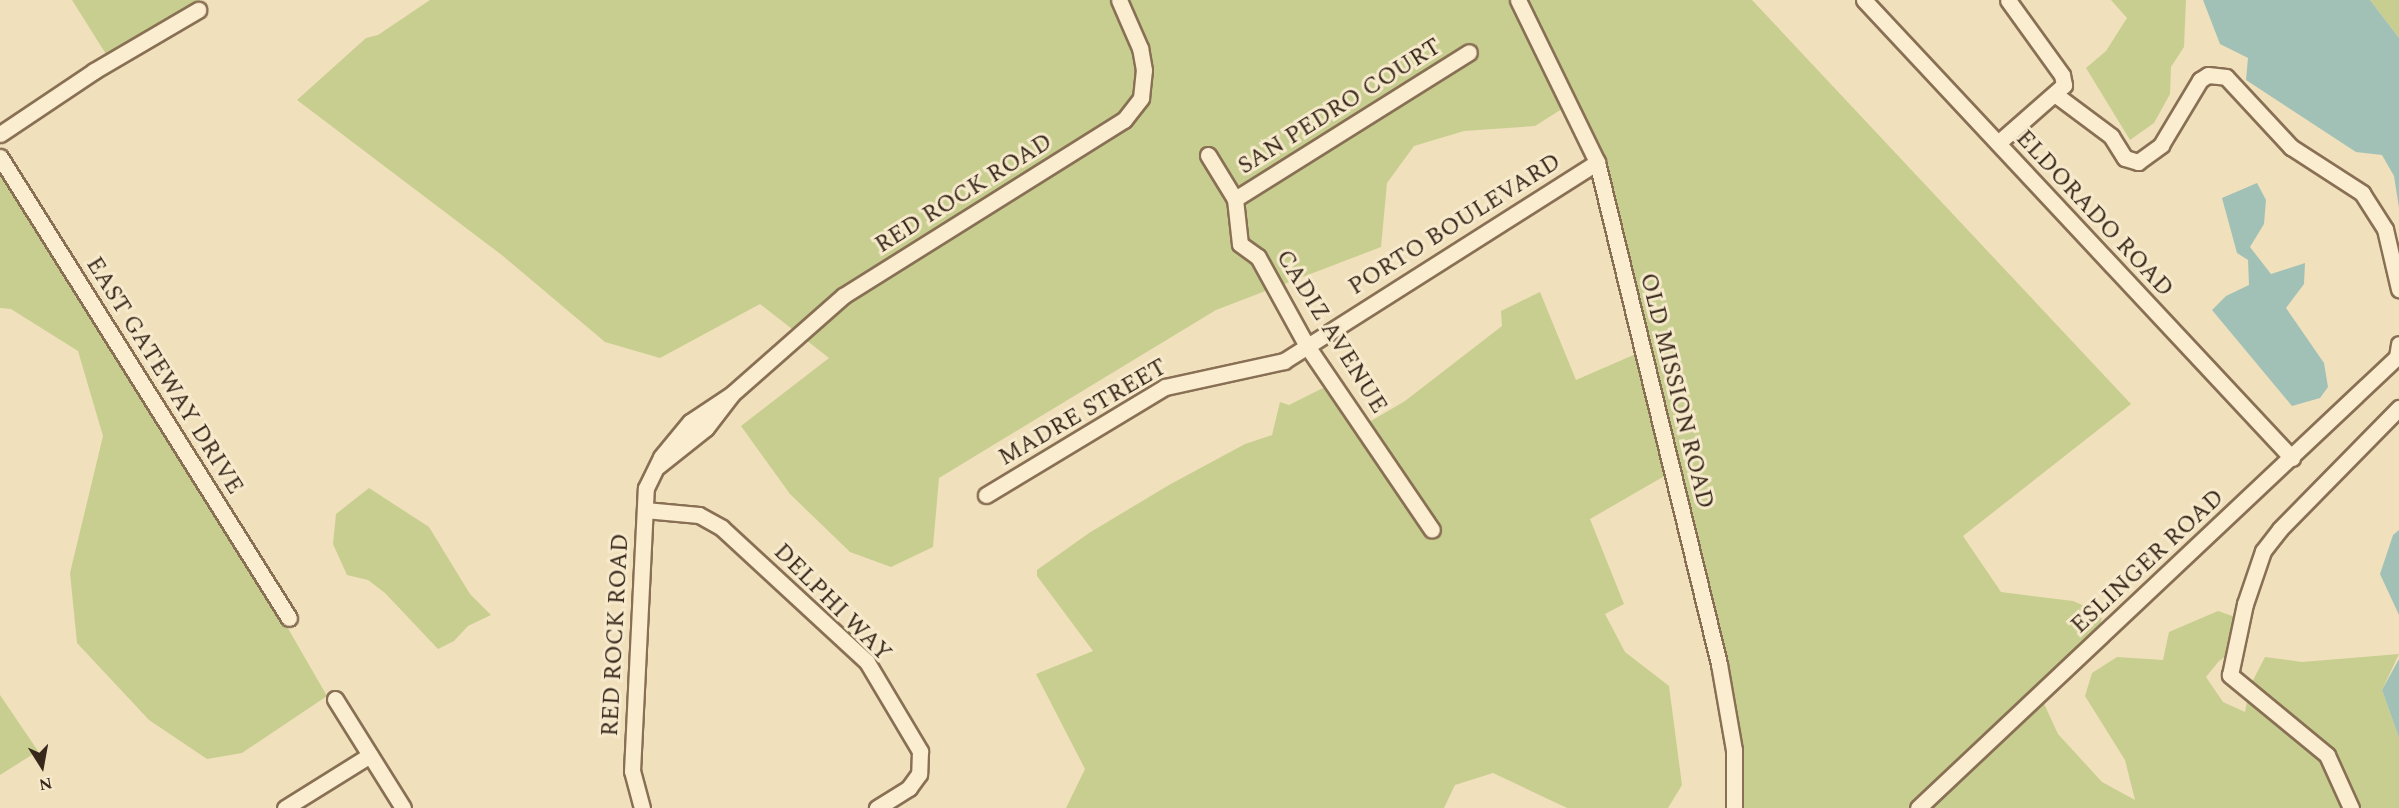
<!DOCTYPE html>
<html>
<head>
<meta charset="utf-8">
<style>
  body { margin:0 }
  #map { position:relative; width:2399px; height:808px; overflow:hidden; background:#f0e0bc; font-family:Spectral,serif }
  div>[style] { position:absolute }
  .green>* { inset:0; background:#c8ce90 }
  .water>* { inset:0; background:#a1c1b7 }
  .roads { filter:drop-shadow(2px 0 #897055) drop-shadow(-2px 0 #897055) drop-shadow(0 2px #897055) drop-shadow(0 -2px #897055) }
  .minor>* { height:15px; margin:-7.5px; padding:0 7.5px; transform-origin:7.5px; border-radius:7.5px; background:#fbedd0 }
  span { translate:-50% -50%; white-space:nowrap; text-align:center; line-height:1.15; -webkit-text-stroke:6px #f7eacc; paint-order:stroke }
  .street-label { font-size:24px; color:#37281b }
  .north { position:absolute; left:12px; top:736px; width:60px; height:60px; -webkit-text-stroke:4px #f7eacc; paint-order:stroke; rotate:169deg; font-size:16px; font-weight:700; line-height:24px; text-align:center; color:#37281b }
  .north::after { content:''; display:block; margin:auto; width:21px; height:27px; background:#37281b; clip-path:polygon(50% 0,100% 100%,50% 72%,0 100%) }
</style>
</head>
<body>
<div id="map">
  <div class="green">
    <div style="clip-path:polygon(72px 0,200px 0,109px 59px)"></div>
    <div style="clip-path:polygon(430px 0,1512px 0,1565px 107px,1535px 126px,1464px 131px,1414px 146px,1387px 183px,1381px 247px,1216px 310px,939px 478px,933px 547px,891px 567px,850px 552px,790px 494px,741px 426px,829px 358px,760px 304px,660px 358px,605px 342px,503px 256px,297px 100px,366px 38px,378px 35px)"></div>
    <div style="clip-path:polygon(1523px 0,1752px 0,2131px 404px,1963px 536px,2001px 592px,2073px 601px,2103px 614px,2093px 650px,2041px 697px,2058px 734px,2102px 782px,2135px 800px,2125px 760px,2085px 696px,2092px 673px,2117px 657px,2163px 660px,2169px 632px,2218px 611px,2241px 619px,2244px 643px,2219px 661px,2206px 677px,2223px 702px,2245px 712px,2250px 686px,2265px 657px,2302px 662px,2399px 654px,2382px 690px,2399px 738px,2399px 808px,1739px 808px,1739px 750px,1624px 245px)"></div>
    <div style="clip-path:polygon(2111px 0,2186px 0,2184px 47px,2171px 67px,2170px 94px,2154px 123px,2130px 140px,2086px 68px,2106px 51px,2127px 18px)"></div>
    <div style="clip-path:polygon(2370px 0,2399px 0,2399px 38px)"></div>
    <div style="clip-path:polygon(0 148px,103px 308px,327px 696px,242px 753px,207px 759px,149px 720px,77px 643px,70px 573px,103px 436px,78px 351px,11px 309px,0 308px)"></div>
    <div style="clip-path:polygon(1540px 292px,1576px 380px,1638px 353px,1668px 474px,1590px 519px,1624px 604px,1605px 614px,1625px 652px,1669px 686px,1682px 785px,1668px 808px,1567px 808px,1493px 773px,1455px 785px,1444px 808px,1066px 808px,1085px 769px,1036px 674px,1093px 651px,1037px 576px,1037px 570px,1089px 533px,1169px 485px,1245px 444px,1272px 435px,1280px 402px,1289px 405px,1323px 388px,1332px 395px,1342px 416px,1359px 428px,1405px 401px,1502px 326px,1501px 311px)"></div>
    <div style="clip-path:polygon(369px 488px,429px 527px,470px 594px,491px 615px,468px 626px,454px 641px,438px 649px,385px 593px,368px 580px,347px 575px,333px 544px,336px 514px)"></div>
    <div style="clip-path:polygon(0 695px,38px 751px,0 775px)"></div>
  </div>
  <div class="water">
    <div style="clip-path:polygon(2203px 0,2370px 0,2399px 38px,2399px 208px,2394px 176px,2382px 155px,2356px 152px,2246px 80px,2248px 58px,2220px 44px)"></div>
    <div style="clip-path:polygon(2257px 183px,2266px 200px,2264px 224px,2250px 247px,2271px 274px,2305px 263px,2304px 284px,2286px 308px,2324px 363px,2328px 387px,2320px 398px,2292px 406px,2212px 310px,2226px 296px,2249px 285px,2248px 260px,2237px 253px,2222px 198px)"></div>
    <div style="clip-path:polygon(2399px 530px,2399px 615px,2380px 574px,2393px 535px)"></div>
    <div style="clip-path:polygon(2399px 659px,2399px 738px,2382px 690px)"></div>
  </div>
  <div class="roads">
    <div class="minor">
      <div style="left:1518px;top:0;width:180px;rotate:64deg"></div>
      <div style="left:1597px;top:162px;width:517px;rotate:76.34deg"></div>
      <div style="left:1719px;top:664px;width:87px;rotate:80.1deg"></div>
      <div style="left:1734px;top:750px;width:58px;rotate:90deg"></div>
      <div style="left:1864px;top:0;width:627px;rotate:46.94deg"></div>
      <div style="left:2056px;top:95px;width:69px;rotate:36.7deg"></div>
      <div style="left:2111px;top:136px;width:26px;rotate:58deg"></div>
      <div style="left:2125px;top:158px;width:14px;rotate:17deg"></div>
      <div style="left:2138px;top:162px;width:29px;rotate:-36deg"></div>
      <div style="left:2161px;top:145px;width:76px;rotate:-59deg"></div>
      <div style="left:2200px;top:80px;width:9px;rotate:-32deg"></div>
      <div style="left:2208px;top:75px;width:18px;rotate:6deg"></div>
      <div style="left:2226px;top:77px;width:96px;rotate:47.1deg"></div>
      <div style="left:2291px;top:147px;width:85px;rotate:32.9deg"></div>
      <div style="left:2362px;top:193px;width:43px;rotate:57.4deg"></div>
      <div style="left:2385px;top:229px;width:62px;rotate:76.9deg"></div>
      <div style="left:0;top:134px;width:113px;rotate:-33.8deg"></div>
      <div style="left:94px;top:71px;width:121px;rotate:-30.4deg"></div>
      <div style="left:1998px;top:143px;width:88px;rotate:-41.3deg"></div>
      <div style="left:2064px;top:85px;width:10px;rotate:-101deg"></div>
      <div style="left:2062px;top:75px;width:92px;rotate:-125.8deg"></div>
      <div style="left:1208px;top:155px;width:52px;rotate:58.5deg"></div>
      <div style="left:1235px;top:199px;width:45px;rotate:83.7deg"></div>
      <div style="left:1240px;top:244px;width:22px;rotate:36deg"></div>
      <div style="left:1258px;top:257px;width:102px;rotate:61.2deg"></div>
      <div style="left:1307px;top:346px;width:222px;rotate:55.8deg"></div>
      <div style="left:0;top:157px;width:544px;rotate:57.92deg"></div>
      <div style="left:1235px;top:199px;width:276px;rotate:-32.1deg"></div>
      <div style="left:658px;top:466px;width:61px;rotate:-38.4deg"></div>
      <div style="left:706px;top:428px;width:43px;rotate:-52.6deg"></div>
      <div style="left:732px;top:394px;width:148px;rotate:-41.4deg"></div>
      <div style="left:843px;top:296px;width:332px;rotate:-32.1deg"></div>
      <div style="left:1124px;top:120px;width:28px;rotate:-52deg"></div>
      <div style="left:1141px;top:98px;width:28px;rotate:-84deg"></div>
      <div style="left:1144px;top:70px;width:22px;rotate:-100deg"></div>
      <div style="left:1140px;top:48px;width:52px;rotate:-113.6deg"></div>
      <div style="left:986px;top:495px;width:209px;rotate:-31.1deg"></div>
      <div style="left:1165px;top:387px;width:122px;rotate:-12.3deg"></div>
      <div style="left:1284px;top:361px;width:371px;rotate:-32.4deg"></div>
      <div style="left:645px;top:510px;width:54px;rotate:5.3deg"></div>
      <div style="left:699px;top:515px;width:26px;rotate:29deg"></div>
      <div style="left:722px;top:528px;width:197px;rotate:42.7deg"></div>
      <div style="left:867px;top:662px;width:104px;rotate:59.2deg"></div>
      <div style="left:920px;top:751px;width:23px;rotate:92deg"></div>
      <div style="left:919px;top:774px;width:17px;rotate:126deg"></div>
      <div style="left:909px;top:788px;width:38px;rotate:148deg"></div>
      <div style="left:335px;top:699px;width:128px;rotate:58deg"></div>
      <div style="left:285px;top:808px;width:100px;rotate:-31.9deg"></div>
      <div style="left:642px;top:808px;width:38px;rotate:-105deg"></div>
      <div style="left:632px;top:771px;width:283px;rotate:-87.2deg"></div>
      <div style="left:646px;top:488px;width:34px;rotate:-64deg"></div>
      <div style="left:661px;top:457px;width:45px;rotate:-50.4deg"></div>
      <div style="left:690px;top:422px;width:47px;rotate:-33.7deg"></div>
      <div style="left:1918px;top:808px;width:658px;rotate:-43.28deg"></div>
      <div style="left:2397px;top:357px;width:13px;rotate:-81deg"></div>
      <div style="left:2351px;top:808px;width:58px;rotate:-114.4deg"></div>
      <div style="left:2327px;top:755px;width:126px;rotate:-140.5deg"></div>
      <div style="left:2230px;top:675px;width:73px;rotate:-78.1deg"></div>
      <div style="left:2245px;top:604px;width:56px;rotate:-71.2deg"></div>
      <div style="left:2263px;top:551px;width:28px;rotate:-52deg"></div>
      <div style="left:2280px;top:529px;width:170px;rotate:-45.5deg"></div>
    </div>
  </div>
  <div class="street-label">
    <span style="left:1340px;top:107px;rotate:-32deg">SAN PEDRO COURT</span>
    <span style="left:964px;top:194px;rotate:-32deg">RED ROCK ROAD</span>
    <span style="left:2094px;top:214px;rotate:47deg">ELDORADO ROAD</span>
    <span style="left:1455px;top:225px;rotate:-32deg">PORTO BOULEVARD</span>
    <span style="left:1331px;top:332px;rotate:58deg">CADIZ AVENUE</span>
    <span style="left:164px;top:376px;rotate:58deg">EAST GATEWAY DRIVE</span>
    <span style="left:1676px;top:391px;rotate:76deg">OLD MISSION ROAD</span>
    <span style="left:1083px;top:413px;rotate:-30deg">MADRE STREET</span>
    <span style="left:2148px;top:562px;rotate:-43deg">ESLINGER ROAD</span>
    <span style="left:832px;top:603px;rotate:45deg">DELPHI WAY</span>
    <span style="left:616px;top:635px;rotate:-87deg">RED ROCK ROAD</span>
  </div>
  <div class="north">N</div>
</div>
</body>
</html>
